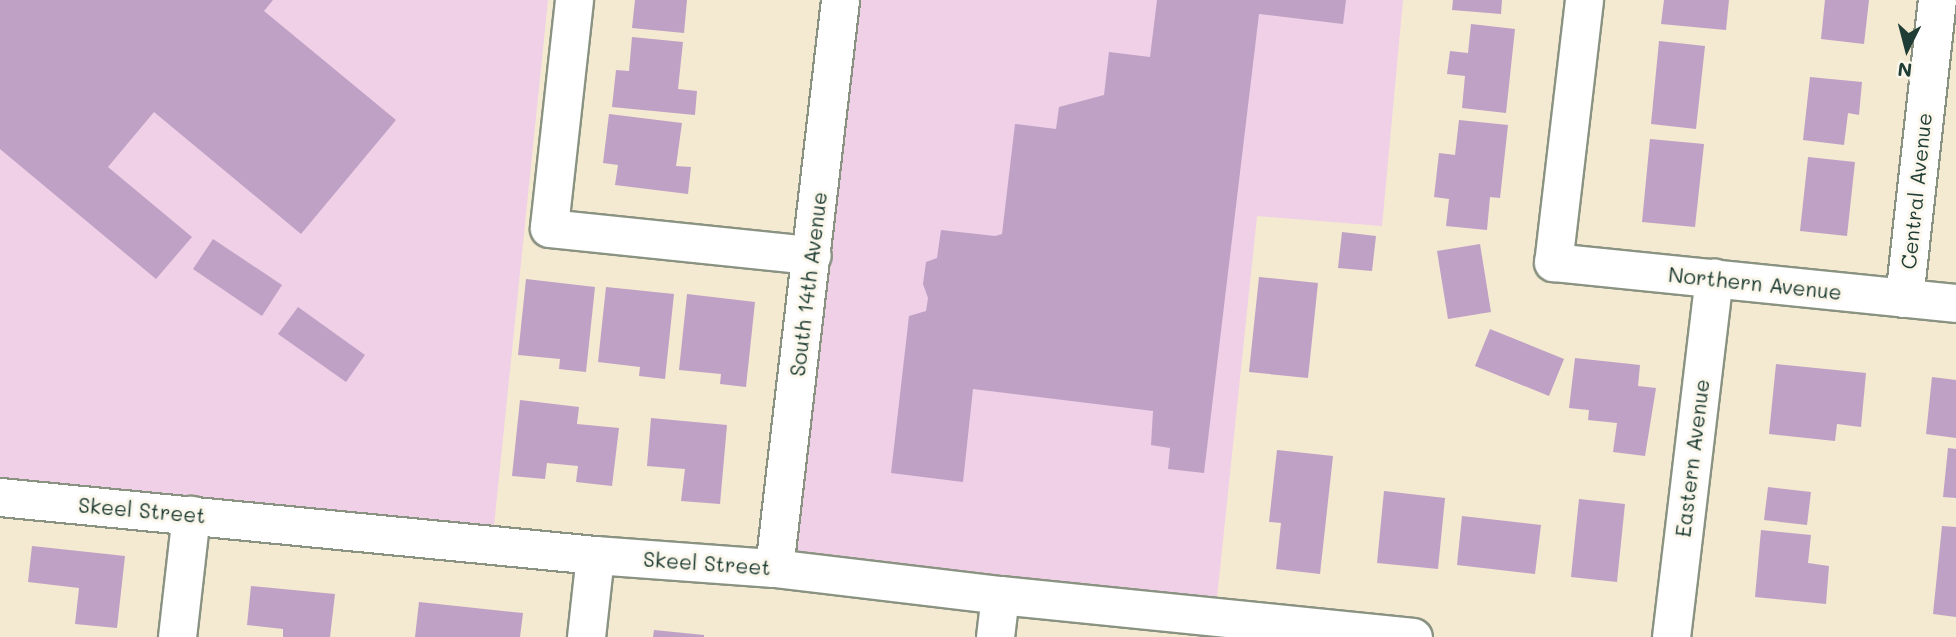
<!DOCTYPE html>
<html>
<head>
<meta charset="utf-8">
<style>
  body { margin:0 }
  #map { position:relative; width:1956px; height:637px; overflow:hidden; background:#f4e9d1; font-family:Mali,sans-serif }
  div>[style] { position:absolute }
  .built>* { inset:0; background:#efd0e7 }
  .building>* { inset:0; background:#bfa1c6 }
  .roads { filter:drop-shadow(2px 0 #8a9382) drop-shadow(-2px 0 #8a9382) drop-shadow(0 2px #8a9382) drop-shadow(0 -2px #8a9382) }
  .minor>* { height:37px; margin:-18.5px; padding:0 18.5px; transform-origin:18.5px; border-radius:18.5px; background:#fff }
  span { translate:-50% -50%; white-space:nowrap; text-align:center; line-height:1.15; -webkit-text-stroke:6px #fbf7ec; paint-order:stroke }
  .street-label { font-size:21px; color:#1f3d34 }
  .north { position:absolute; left:1872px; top:14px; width:70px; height:70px; -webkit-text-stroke:5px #fbf7ec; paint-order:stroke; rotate:186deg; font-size:19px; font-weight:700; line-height:28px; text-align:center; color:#1f3d34 }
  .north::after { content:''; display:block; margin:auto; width:24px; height:32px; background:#1f3d34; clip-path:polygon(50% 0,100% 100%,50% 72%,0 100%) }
</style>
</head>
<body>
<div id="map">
  <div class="built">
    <div style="clip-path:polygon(0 0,548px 0,492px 545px,0 497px)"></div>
    <div style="clip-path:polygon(840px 0,1403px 0,1382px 226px,1257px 216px,1215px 617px,774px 568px)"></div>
  </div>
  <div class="building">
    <div style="clip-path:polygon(0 0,273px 0,264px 11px,396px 120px,301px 234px,154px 112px,108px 167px,192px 237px,156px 279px,0 149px)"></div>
    <div style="clip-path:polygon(635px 0,687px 0,684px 33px,632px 28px)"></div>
    <div style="clip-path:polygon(1157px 0,1346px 0,1343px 24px,1259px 14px,1204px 473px,1168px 469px,1170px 448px,1151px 445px,1153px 411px,973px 389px,963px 482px,891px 473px,909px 316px,926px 311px,928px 298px,923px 284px,926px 262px,937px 258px,941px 230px,995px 236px,1002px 234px,1015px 124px,1056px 129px,1059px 107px,1104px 95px,1109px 52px,1150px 57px)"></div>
    <div style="clip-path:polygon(1453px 0,1502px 0,1501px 14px,1452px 10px)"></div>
    <div style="clip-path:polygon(1664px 0,1729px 0,1726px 30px,1661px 24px)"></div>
    <div style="clip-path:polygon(1825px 0,1869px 0,1864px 44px,1821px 39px)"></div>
    <div style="clip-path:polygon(1471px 24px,1515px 29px,1506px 113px,1462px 108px,1465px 76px,1447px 74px,1450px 51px,1468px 53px)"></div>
    <div style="clip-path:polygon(632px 37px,683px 42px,678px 89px,697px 91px,695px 115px,612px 107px,616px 70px,629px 71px)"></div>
    <div style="clip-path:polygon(1659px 41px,1705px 46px,1696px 129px,1651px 124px)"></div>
    <div style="clip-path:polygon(1810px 77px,1862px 82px,1859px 115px,1848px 113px,1844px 145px,1803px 140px)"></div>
    <div style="clip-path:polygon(609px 114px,682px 123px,676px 166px,691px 167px,688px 194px,615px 185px,618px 165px,603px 163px)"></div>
    <div style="clip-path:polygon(1459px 120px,1508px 125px,1500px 198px,1490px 197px,1487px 230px,1446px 226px,1449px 199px,1434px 197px,1439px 153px,1455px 155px)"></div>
    <div style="clip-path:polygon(1650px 139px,1704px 144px,1695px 227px,1642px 222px)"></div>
    <div style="clip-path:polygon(1808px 157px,1855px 162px,1847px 236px,1800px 231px)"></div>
    <div style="clip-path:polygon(1342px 232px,1376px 236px,1372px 271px,1338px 268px)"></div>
    <div style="clip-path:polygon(213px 239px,282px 285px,262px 316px,193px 269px)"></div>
    <div style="clip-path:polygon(1480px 244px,1491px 312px,1448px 319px,1437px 251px)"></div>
    <div style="clip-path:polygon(1259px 277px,1318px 283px,1308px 378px,1249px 372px)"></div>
    <div style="clip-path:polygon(526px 279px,595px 287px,586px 372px,559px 369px,560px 359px,518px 355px)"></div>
    <div style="clip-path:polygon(606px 287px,674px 294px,665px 379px,639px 376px,640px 367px,598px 362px)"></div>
    <div style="clip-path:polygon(687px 294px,755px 302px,746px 387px,720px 384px,721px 374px,679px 370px)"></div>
    <div style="clip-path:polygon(298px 307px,365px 355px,346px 382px,278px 334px)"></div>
    <div style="clip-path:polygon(1490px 329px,1564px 359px,1549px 396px,1475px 366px)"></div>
    <div style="clip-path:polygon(1575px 358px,1640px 365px,1638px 386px,1656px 388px,1645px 456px,1613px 452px,1617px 423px,1588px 420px,1589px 410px,1569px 408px)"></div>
    <div style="clip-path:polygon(1776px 364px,1866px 373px,1861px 427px,1837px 424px,1835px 441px,1769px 434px)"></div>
    <div style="clip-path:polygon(1932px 377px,1956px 380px,1956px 438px,1926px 434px)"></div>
    <div style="clip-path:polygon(520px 400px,579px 407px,577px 424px,619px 428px,612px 486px,576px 482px,578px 466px,547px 463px,545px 479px,512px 476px)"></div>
    <div style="clip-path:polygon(651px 418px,727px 425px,720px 504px,681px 501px,685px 469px,647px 466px)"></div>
    <div style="clip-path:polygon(1948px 448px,1956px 449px,1956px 498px,1943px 497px)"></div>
    <div style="clip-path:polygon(1277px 450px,1333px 456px,1320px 574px,1276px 569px,1281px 523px,1269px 522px)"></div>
    <div style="clip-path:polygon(1768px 487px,1811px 492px,1807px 525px,1764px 520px)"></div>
    <div style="clip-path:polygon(1384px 491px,1445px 498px,1438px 569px,1377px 563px)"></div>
    <div style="clip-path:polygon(1579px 499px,1625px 504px,1617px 582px,1571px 577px)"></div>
    <div style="clip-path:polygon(1462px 516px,1541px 525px,1535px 574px,1457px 565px)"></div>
    <div style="clip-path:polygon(1942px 526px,1956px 527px,1956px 617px,1933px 614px)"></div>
    <div style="clip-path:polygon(1761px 530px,1811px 535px,1808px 563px,1829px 566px,1826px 604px,1755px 597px)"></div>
    <div style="clip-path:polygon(32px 546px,125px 556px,117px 628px,75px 624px,79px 588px,28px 582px)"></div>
    <div style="clip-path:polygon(251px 586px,335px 594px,330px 637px,283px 637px,283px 629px,247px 625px)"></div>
    <div style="clip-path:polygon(419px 602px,523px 613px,520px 637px,415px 637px)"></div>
    <div style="clip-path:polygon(654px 630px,704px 635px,704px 637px,653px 637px)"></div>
  </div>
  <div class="roads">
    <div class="minor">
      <div style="left:574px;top:0;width:229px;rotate:96.3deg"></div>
      <div style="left:549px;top:228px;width:264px;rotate:5.9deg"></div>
      <div style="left:1584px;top:0;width:264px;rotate:96.7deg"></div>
      <div style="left:1553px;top:262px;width:405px;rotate:5.8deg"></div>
      <div style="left:1904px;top:298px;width:300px;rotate:-83.7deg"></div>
      <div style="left:0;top:497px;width:598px;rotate:5.57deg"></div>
      <div style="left:595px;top:555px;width:179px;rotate:4.2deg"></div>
      <div style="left:774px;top:568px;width:228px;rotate:6.8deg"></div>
      <div style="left:1000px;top:595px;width:415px;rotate:5.8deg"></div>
      <div style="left:774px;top:568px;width:572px;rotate:-83.37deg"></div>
      <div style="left:177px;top:637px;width:123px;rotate:-83.5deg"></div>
      <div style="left:586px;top:637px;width:82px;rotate:-83.7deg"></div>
      <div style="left:995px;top:637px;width:42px;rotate:-83.2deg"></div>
      <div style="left:1671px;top:637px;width:362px;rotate:-83.2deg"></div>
    </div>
  </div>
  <div class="street-label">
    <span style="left:1916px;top:191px;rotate:-84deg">Central Avenue</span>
    <span style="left:1755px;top:283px;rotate:6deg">Northern Avenue</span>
    <span style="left:808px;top:284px;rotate:-83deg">South 14th Avenue</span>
    <span style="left:1692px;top:458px;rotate:-83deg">Eastern Avenue</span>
    <span style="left:142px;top:510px;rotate:5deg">Skeel Street</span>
    <span style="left:707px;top:563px;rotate:4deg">Skeel Street</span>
  </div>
  <div class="north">N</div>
</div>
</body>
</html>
